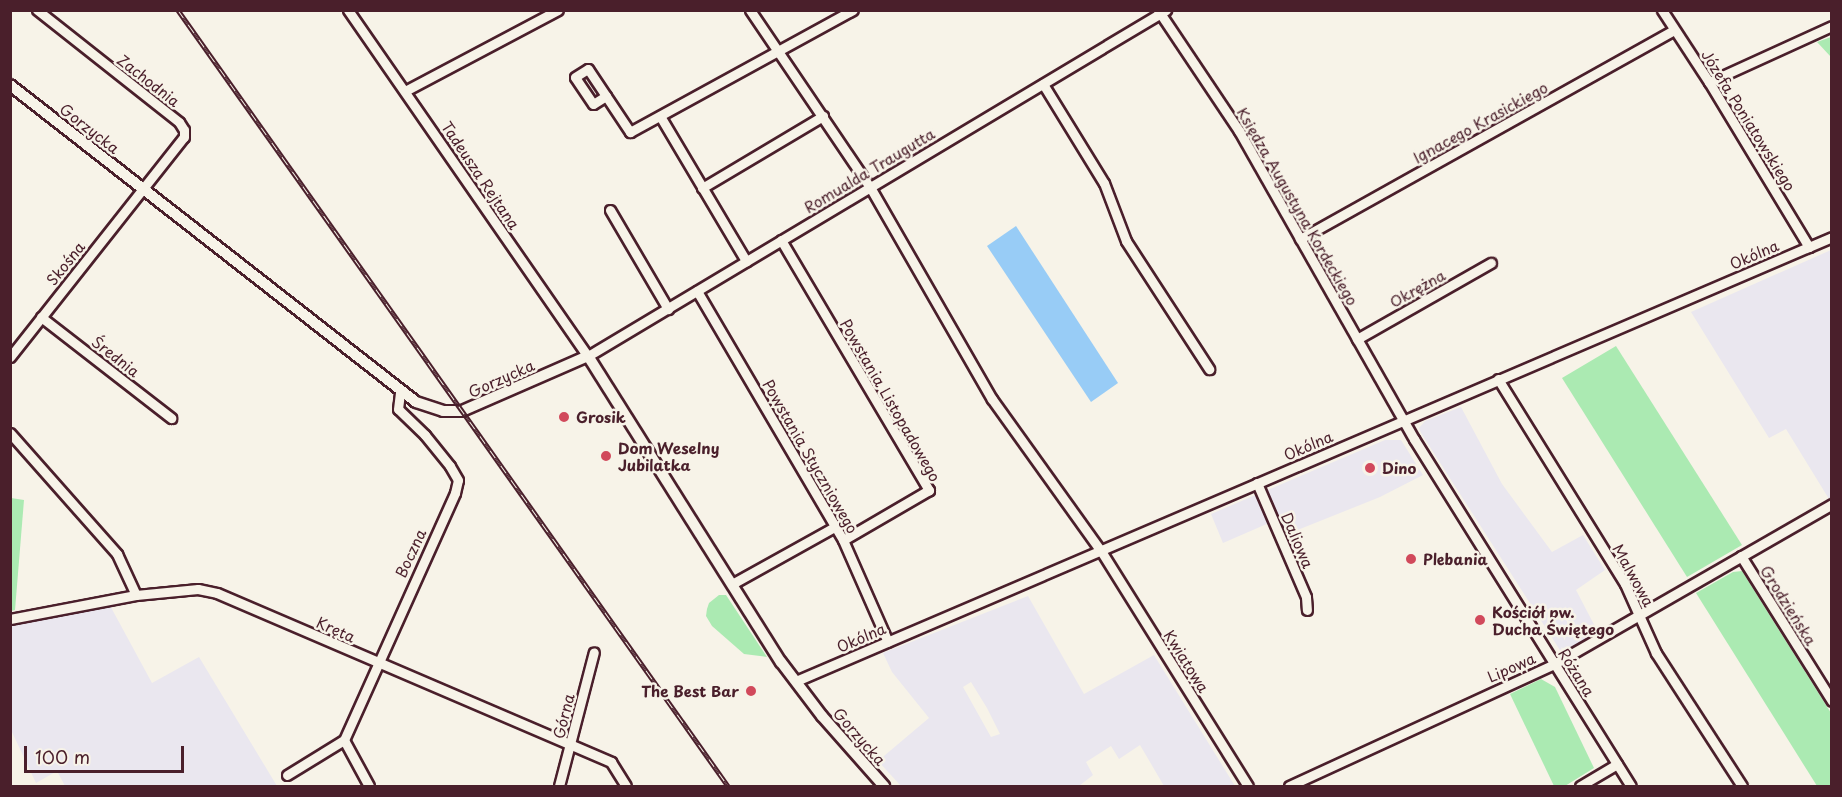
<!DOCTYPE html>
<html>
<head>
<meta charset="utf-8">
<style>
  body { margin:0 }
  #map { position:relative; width:1842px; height:797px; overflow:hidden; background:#f7f3e8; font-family:"Playpen Sans",sans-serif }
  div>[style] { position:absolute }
  .built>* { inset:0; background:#eae7ef }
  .green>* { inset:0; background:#abeab2 }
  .water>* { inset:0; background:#98ccf6 }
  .roads { filter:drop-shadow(2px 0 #4a1f2b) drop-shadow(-2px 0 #4a1f2b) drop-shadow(0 2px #4a1f2b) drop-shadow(0 -2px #4a1f2b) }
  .minor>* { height:9px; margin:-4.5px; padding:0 4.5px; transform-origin:4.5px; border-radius:4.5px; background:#f7f3e8 }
  .tertiary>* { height:10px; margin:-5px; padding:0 5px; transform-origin:5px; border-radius:5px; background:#f7f3e8 }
  .rail>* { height:5px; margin-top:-2.5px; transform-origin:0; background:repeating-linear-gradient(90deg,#f7f3e8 0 9px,#4a1f2b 0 18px); box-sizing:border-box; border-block:2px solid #4a1f2b }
  .dots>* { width:16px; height:16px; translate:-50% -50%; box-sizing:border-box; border:3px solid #f7f3e8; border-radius:50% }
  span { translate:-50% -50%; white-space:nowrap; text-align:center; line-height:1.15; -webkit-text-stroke:5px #f7f3e8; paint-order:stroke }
  .street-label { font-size:15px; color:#4a1f2b }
  .poi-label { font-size:15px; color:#4a1f2b; font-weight:700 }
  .left { translate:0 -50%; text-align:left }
  .right { translate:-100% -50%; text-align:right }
  .frame { position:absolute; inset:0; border:12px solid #4a1f2b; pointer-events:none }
  .scale { position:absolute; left:24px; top:746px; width:160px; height:27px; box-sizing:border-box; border:3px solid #4a1f2b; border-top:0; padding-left:8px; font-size:18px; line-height:21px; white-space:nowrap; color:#4a1f2b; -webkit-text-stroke:4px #f7f3e8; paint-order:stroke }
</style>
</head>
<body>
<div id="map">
  <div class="built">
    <div style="clip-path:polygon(1831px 250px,1832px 497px,1829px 499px,1786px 429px,1769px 438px,1691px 312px)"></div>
    <div style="clip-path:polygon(1461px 407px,1502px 484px,1552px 552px,1583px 535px,1605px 570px,1576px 590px,1601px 638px,1565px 658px,1421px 433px,1419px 428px,1425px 421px)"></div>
    <div style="clip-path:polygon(1385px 440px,1401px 440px,1423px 475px,1380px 497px,1290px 533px,1269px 523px,1223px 543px,1211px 514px)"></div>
    <div style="clip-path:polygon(evenodd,1028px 596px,1084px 694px,1154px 655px,1235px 786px,1164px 786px,1140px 745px,1119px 759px,1111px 746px,1086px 762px,1093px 775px,1079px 786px,901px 786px,878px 761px,929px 718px,892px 672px,883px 653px,1028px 596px,971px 682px,987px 708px,1000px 734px,991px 737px,963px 687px,971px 682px)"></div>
    <div style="clip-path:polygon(107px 600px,152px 683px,199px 657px,277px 786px,65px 786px,57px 771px,36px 783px,11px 730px,11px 619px)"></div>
  </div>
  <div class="green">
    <div style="clip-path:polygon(1831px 37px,1832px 37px,1831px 57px,1817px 42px)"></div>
    <div style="clip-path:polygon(1616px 346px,1742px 545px,1687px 577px,1562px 378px)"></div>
    <div style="clip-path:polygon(11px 498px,24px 500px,15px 610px,11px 611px)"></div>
    <div style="clip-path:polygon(1742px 571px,1831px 713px,1831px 786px,1817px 786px,1696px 593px,1733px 572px)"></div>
    <div style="clip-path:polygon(719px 595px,726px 595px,767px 657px,744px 654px,712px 626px,706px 616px,707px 609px,709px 603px)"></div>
    <div style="clip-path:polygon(1541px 679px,1555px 687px,1594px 768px,1565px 786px,1554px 786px,1510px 694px)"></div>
  </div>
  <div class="water">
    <div style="clip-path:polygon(1016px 226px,1118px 383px,1091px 402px,987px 246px)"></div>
  </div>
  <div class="roads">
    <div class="minor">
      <div style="left:348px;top:10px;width:421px;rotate:55.3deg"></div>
      <div style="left:588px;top:356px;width:674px;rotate:-30.91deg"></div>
      <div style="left:750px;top:10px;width:214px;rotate:55.9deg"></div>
      <div style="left:870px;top:187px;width:245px;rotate:60.1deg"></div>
      <div style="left:992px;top:399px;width:187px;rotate:54.4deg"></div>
      <div style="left:1101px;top:551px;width:277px;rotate:58deg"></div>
      <div style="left:1158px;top:10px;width:146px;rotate:56.2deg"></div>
      <div style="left:1239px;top:131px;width:354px;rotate:60.4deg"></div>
      <div style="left:1414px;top:439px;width:409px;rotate:58deg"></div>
      <div style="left:1662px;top:10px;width:86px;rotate:56.9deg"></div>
      <div style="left:1709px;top:82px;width:193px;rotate:58.8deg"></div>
      <div style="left:1709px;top:82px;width:135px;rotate:-24.5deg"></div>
      <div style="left:1043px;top:84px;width:116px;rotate:58.4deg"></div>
      <div style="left:1104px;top:183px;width:62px;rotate:69.2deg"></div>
      <div style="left:1126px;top:241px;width:153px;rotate:57deg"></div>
      <div style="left:405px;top:91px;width:173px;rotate:-27.9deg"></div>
      <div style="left:606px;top:96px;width:15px;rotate:148deg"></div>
      <div style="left:593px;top:104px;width:32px;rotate:-124deg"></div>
      <div style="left:575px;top:77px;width:15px;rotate:-32deg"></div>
      <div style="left:588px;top:69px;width:76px;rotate:56.3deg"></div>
      <div style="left:630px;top:132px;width:254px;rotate:-28.7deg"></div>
      <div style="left:660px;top:116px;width:169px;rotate:59.3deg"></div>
      <div style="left:702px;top:188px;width:141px;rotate:-30.8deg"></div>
      <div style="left:610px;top:210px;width:115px;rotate:59.6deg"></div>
      <div style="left:1300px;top:239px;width:428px;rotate:-29.2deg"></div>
      <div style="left:781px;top:240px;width:291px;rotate:59.4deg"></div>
      <div style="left:929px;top:490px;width:99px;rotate:149.8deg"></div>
      <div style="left:697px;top:291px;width:289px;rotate:59.6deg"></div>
      <div style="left:843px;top:540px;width:111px;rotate:66.2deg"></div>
      <div style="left:41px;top:317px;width:165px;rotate:37.8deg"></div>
      <div style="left:1357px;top:339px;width:154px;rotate:-29.6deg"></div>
      <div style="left:10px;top:357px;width:280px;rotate:-51.7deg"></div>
      <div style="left:184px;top:137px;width:7px;rotate:-90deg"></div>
      <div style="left:184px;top:130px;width:9px;rotate:-122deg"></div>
      <div style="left:179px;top:122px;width:181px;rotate:-141.7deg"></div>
      <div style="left:1498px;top:379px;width:241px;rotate:58.2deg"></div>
      <div style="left:1625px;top:584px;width:76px;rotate:65.8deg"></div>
      <div style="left:1656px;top:653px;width:158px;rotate:57.1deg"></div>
      <div style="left:10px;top:433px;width:162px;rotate:48.5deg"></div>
      <div style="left:117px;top:554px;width:45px;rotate:65.1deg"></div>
      <div style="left:1257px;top:483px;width:124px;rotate:66.7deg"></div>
      <div style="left:1306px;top:597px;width:13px;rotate:86deg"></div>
      <div style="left:1741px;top:556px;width:171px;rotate:57.9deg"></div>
      <div style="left:732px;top:584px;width:119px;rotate:-29.1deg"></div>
      <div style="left:10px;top:619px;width:128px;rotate:-10.8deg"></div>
      <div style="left:136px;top:595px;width:62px;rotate:-5.5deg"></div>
      <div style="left:198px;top:589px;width:19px;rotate:12deg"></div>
      <div style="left:217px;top:593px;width:429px;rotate:23.2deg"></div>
      <div style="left:611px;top:762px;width:28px;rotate:58deg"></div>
      <div style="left:796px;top:681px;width:1127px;rotate:-23.2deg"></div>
      <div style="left:287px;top:775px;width:67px;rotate:-31.6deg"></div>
      <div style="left:369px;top:786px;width:52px;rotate:-118.5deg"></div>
      <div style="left:344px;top:740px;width:271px;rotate:-65.8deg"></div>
      <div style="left:455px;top:493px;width:13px;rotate:-77deg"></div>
      <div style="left:458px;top:480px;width:16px;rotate:-120deg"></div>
      <div style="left:450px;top:466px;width:40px;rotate:-129deg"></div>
      <div style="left:425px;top:435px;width:37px;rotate:-136deg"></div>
      <div style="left:398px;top:409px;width:17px;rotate:-83deg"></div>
      <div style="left:559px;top:786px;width:138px;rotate:-75.4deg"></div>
      <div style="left:1289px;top:786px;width:292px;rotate:-24.7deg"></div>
      <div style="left:1554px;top:664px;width:321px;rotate:-29.9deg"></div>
      <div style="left:1580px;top:786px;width:43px;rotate:-30.7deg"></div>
    </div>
    <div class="tertiary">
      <div style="left:10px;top:85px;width:515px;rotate:37.98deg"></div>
      <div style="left:416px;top:402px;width:28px;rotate:18deg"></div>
      <div style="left:443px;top:411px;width:19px"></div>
      <div style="left:462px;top:411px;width:137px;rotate:-23.6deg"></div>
      <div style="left:588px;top:356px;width:362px;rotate:57.8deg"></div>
      <div style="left:781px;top:662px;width:68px;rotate:52.8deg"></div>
      <div style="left:822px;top:716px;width:94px;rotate:48.5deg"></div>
    </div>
  </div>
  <div class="rail">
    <div style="left:178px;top:10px;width:951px;rotate:54.67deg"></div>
  </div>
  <div class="dots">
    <div style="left:564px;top:417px;background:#d1495b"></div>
    <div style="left:606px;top:456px;background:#d1495b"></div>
    <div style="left:1370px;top:468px;background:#d1495b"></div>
    <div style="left:1411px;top:559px;background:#d1495b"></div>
    <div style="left:1480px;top:620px;background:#d1495b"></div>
    <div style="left:751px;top:691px;background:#d1495b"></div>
  </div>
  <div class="street-label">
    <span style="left:149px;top:80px;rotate:38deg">Zachodnia</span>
    <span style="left:1749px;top:120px;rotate:58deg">Józefa Poniatowskiego</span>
    <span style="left:1480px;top:122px;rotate:-29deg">Ignacego Krasickiego</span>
    <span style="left:90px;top:128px;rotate:38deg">Gorzycka</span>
    <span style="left:869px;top:170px;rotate:-31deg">Romualda Traugutta</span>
    <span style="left:481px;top:175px;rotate:56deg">Tadeusza Rejtana</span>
    <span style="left:1298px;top:206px;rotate:60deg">Księdza Augustyna Kordeckiego</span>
    <span style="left:1754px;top:254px;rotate:-23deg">Okólna</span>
    <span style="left:65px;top:263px;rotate:-51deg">Skośna</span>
    <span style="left:1417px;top:288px;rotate:-29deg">Okrężna</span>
    <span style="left:116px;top:356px;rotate:38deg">Średnia</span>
    <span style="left:501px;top:378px;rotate:-24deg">Gorzycka</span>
    <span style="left:891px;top:400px;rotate:60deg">Powstania Listopadowego</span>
    <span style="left:1308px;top:445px;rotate:-23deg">Okólna</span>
    <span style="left:811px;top:456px;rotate:60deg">Powstania Styczniowego</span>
    <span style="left:1298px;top:540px;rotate:67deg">Daliowa</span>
    <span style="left:410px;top:553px;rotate:-65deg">Boczna</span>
    <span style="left:1634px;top:575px;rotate:61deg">Malwowa</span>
    <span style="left:1789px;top:605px;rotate:58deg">Grodzieńska</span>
    <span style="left:336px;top:629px;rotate:24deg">Kręta</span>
    <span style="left:861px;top:637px;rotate:-23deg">Okólna</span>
    <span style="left:1187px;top:661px;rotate:58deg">Kwiatowa</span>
    <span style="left:1511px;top:667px;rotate:-24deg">Lipowa</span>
    <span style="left:1577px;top:672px;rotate:58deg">Różana</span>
    <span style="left:563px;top:716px;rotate:-76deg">Górna</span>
    <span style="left:860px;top:736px;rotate:49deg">Gorzycka</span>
  </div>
  <div class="poi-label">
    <span class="left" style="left:576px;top:417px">Grosik</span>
    <span class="left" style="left:618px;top:456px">Dom Weselny<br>Jubilatka</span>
    <span class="left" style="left:1382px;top:468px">Dino</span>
    <span class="left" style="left:1423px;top:559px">Plebania</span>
    <span class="left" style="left:1492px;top:620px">Kościół pw.<br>Ducha Świętego</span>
    <span class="right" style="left:739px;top:691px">The Best Bar</span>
  </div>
  <div class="frame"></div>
  <div class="scale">100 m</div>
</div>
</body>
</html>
